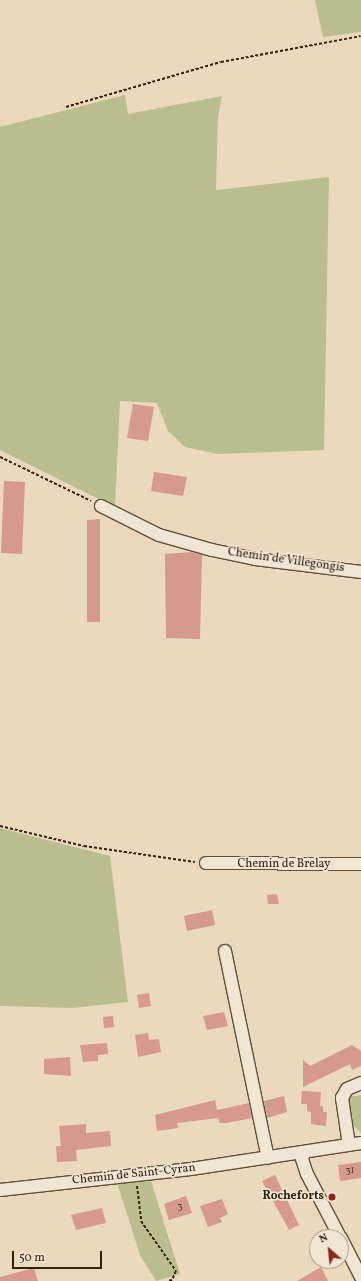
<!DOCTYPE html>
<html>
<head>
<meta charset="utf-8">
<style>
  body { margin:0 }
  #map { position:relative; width:361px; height:1281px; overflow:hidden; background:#ead9bd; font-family:Vollkorn,serif }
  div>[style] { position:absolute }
  .green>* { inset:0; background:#babe8e }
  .building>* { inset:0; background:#d5998d }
  .path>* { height:2px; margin-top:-1px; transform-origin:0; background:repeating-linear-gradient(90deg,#32210c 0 3px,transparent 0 5px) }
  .roads { filter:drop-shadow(1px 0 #604f38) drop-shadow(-1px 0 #604f38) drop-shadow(0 1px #604f38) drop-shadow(0 -1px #604f38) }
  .street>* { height:12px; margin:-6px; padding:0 6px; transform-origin:6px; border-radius:6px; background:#f1e6d4 }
  .dots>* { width:11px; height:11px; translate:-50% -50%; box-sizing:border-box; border:2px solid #f1e6d4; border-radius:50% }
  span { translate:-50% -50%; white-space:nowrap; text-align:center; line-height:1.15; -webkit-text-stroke:3.5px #f1e6d4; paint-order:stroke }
  .number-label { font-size:10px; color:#5b3f2c }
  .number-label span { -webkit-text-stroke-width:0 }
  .street-label { font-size:12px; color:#32210c }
  .poi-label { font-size:12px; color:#32210c; font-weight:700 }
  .right { translate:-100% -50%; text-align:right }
  .north { position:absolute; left:309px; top:1229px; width:40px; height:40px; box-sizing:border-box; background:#f1e6d4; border:1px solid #a59784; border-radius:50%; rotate:333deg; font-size:11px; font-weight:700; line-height:16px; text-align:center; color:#32210c }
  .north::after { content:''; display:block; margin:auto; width:14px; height:18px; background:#8f2418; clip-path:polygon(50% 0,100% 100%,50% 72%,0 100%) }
  .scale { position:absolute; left:12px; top:1251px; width:90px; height:18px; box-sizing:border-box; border:2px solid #32210c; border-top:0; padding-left:5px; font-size:12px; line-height:14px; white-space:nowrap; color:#32210c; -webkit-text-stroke:3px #f1e6d4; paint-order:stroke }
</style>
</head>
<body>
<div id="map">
  <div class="green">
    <div style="clip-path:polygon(315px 0,361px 0,361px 32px,323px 37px)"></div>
    <div style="clip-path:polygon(125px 95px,128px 114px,222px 96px,218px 117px,216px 190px,329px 177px,324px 450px,218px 454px,185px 447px,168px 431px,157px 403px,120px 401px,115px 507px,0 450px,0 127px)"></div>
    <div style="clip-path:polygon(0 828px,110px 856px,128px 1002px,73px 1008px,0 1006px)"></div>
    <div style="clip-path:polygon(361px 1095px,361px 1133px,349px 1121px,348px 1097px)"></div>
    <div style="clip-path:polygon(151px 1181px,180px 1274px,156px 1281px,140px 1255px,117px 1183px)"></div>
  </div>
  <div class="building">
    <div style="clip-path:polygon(133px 404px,154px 407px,148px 441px,127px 438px)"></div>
    <div style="clip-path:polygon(154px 472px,187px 477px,183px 496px,151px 491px)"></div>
    <div style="clip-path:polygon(4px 481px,25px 482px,22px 554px,1px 553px)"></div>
    <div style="clip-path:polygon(100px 519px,100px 622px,87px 622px,87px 520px)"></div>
    <div style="clip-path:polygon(192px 552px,202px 555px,200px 639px,166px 638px,165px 554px)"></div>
    <div style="clip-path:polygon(277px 894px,279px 904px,268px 904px,267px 895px)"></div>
    <div style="clip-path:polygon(212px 910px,215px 925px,187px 931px,184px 916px)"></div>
    <div style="clip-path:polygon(149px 993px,151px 1006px,139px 1008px,137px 995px)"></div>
    <div style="clip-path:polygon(224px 1012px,228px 1026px,207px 1030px,203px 1016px)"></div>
    <div style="clip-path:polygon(113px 1016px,114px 1027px,104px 1028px,103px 1017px)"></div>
    <div style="clip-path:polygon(148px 1033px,149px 1040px,159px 1039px,161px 1052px,138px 1057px,135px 1035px)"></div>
    <div style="clip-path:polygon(107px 1043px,108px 1054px,98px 1055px,98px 1061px,83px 1062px,80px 1045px)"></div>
    <div style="clip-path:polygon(352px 1045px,361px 1051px,361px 1066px,352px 1070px,350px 1064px,303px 1087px,303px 1060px,310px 1066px)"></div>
    <div style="clip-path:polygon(70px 1057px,71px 1076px,44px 1074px,44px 1059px)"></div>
    <div style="clip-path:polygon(302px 1091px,321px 1092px,320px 1106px,323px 1106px,323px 1112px,327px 1112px,326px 1126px,311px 1124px,311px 1112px,307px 1111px,307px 1104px,301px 1104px)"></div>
    <div style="clip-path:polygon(284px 1096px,287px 1112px,267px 1118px,264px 1101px)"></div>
    <div style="clip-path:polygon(215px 1100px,217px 1110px,249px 1103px,252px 1118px,227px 1123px,220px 1123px,218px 1118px,177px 1123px,178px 1128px,157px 1131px,155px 1115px)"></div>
    <div style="clip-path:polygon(86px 1124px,86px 1133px,110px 1131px,111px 1146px,76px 1150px,77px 1161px,57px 1162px,56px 1146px,61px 1146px,59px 1126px)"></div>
    <div style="clip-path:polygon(361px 1162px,361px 1178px,340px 1181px,338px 1165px)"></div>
    <div style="clip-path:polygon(275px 1175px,299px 1225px,289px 1230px,262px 1181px)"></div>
    <div style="clip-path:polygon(186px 1196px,192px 1213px,169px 1220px,164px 1204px)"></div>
    <div style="clip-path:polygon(222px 1199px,228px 1214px,220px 1218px,222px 1222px,208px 1227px,200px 1206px)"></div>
    <div style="clip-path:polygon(102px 1208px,106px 1223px,76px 1230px,71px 1215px)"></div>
    <div style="clip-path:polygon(321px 1267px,328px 1281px,297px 1281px)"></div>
    <div style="clip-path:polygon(34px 1268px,38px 1281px,0 1281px,0 1277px)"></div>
  </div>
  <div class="path">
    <div style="left:66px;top:107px;width:161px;rotate:-16.2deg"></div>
    <div style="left:221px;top:62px;width:142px;rotate:-10.5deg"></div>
    <div style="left:0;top:457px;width:101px;rotate:25.8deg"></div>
    <div style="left:0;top:826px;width:86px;rotate:13.4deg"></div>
    <div style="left:84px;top:846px;width:112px;rotate:8.2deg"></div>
    <div style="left:137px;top:1186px;width:35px;rotate:83deg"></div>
    <div style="left:141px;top:1221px;width:61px;rotate:55deg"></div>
    <div style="left:176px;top:1271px;width:10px;rotate:114deg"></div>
    <div style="left:172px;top:1280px;width:5px;rotate:169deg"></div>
  </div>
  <div class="roads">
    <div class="street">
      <div style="left:101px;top:506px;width:65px;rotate:26.6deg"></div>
      <div style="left:159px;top:535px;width:55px;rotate:15.8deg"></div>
      <div style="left:212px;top:550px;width:44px;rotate:11.8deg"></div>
      <div style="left:255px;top:559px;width:107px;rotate:7deg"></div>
      <div style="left:206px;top:863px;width:155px;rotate:0.4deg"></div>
      <div style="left:225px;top:951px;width:211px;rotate:78.3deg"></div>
      <div style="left:349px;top:1145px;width:48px;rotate:-98.5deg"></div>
      <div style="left:342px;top:1098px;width:10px;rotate:-61deg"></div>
      <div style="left:347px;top:1089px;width:15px;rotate:-23deg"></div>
      <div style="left:304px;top:1153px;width:6px;rotate:108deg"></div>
      <div style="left:302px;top:1159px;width:16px;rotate:72deg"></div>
      <div style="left:307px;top:1174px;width:71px;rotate:62.4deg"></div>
      <div style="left:0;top:1190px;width:192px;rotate:-6.3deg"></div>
      <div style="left:191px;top:1169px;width:172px;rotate:-8.7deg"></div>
      <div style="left:341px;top:1238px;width:44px;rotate:62.9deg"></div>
    </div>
  </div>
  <div class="dots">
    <div style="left:332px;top:1197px;background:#8f2418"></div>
  </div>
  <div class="number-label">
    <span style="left:350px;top:1171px">31</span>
    <span style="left:180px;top:1207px">3</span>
  </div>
  <div class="street-label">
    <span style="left:286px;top:561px;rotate:8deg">Chemin de Villegongis</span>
    <span style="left:284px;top:865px">Chemin de Brelay</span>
    <span style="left:134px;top:1175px;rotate:-6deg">Chemin de Saint-Cyran</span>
  </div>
  <div class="poi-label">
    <span class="right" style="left:324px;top:1197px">Rocheforts</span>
  </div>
  <div class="north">N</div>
  <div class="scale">50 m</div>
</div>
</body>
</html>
